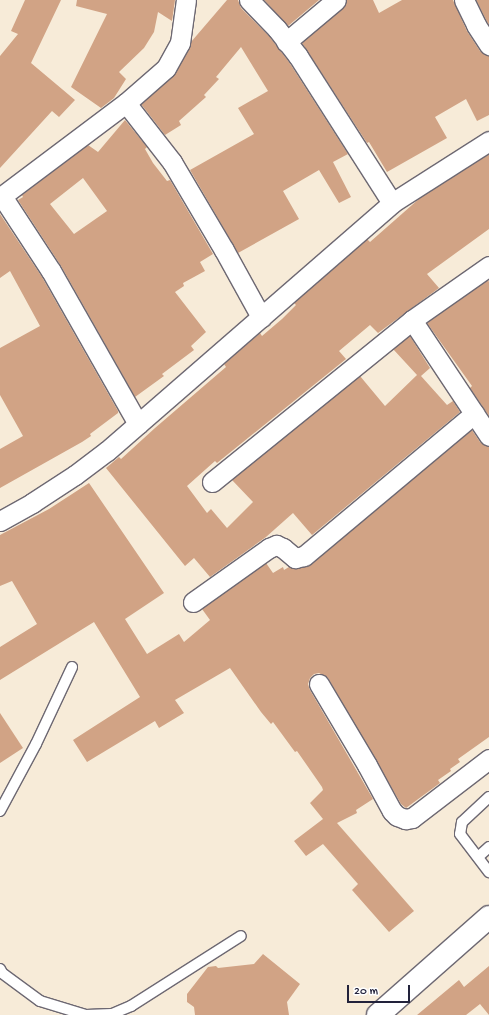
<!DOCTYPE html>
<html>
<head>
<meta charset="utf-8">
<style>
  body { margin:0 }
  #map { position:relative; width:489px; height:1015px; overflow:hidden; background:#f7ebd8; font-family:"Gochi Hand",sans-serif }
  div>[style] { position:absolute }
  .building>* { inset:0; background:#d1a385 }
  .roads { filter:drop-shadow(1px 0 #6d6872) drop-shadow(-1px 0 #6d6872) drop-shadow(0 1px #6d6872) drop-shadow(0 -1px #6d6872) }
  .service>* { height:10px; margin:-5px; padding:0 5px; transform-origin:5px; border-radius:5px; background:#fff }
  .minor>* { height:19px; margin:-9.5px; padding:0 9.5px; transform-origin:9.5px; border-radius:9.5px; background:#fff }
  .tertiary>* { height:22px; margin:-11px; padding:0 11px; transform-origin:11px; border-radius:11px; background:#fff }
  span { translate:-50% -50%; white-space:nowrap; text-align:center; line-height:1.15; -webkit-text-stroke:3.5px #fff; paint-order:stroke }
  .scale { position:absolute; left:347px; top:985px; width:63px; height:18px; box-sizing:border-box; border:2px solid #22223b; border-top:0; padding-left:5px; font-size:12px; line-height:14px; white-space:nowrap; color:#22223b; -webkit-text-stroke:3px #fff; paint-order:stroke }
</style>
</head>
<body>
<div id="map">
  <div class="building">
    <div style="clip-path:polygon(25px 0,61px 0,31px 63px,75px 100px,59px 117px,52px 111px,0 168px,0 56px,18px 34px,11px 31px)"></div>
    <div style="clip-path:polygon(77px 0,175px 0,172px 21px,158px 12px,154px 32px,144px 48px,119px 72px,126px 79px,114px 98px,101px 108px,71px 87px,107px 14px,76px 6px)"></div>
    <div style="clip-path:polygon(227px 0,238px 0,241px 8px,269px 36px,289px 62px,348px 154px,333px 162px,351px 197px,339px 203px,319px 170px,283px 191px,299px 219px,238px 253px,190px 170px,254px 134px,238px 108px,268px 91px,241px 47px,216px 77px,219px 79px,204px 95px,206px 97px,179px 121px,181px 125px,165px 135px,141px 104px,173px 76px,190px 48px,191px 42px)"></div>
    <div style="clip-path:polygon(264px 0,319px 0,288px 26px)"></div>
    <div style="clip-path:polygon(347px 0,373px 0,379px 13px,402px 0,453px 0,467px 31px,480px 51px,489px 56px,489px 115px,477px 121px,466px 99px,435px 117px,447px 138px,387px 172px,369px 142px,367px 143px,302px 43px,343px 8px)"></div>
    <div style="clip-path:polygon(476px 0,489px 0,489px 25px,486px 20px)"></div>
    <div style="clip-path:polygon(evenodd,125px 120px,147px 147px,145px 149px,153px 163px,167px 181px,170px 180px,213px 254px,200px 262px,205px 271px,183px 283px,184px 286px,175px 292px,206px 332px,191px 346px,194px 350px,162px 374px,164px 376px,135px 397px,61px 266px,18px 200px,23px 197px,22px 195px,88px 145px,98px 152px,125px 120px,83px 178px,107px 211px,74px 234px,50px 204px,83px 178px)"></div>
    <div style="clip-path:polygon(489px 154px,489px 229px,427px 274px,439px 288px,378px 333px,370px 325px,339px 351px,346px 359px,217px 463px,215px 461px,187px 486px,207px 513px,211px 509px,227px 528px,253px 502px,232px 480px,360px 376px,385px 406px,417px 375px,393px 349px,410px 336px,430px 368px,421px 376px,447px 405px,453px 401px,460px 412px,312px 535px,293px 513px,266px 537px,210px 577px,194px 558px,185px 566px,106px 468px,119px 457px,121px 459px,155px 428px,226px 367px,224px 364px,260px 333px,262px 336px,282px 319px,296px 305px,294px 303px,367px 239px,370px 242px,420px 198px)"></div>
    <div style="clip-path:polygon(0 214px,42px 277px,118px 411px,118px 413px,90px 434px,91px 436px,82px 442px,0 488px,0 449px,23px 436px,0 395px,0 348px,40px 326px,10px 271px,0 278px)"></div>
    <div style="clip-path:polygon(488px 280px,489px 282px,489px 416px,470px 388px,472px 386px,427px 323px)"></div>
    <div style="clip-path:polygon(472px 430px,480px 442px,489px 447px,489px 737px,458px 759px,460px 762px,450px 769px,451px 771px,438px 780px,440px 783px,406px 808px,401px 804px,328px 678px,319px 673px,314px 674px,310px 678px,308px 684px,310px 690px,373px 799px,356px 810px,357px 813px,337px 823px,414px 911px,389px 932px,352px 890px,358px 884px,323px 844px,306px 856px,294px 841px,323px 819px,310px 803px,323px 790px,322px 787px,297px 751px,295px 752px,273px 722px,271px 724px,261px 712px,230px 668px,175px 700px,184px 713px,159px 728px,155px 721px,87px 762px,73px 740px,140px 697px,94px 622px,0 680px,0 647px,37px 624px,12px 581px,0 586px,0 535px,49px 509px,89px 483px,164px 593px,125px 619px,147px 654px,179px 634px,184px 642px,210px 620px,202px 609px,266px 563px,273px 573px,283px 567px,284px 570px,289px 567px,297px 569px,311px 564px)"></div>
    <div style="clip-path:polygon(0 713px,23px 748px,0 763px)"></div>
    <div style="clip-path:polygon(263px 954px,300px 984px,287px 1002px,289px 1015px,195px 1015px,194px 1007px,187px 1002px,187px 994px,208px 967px,216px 966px,218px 968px,254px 964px)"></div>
    <div style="clip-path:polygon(489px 966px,489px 1015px,480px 1004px,466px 1015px,417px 1015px,459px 980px,464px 987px)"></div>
  </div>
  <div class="roads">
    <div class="service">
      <div style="left:489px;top:797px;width:37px;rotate:137deg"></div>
      <div style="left:462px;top:822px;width:12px;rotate:99deg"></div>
      <div style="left:460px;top:834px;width:48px;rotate:52.7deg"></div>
      <div style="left:0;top:811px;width:76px;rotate:-61.8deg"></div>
      <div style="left:36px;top:744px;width:85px;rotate:-64.9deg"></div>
      <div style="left:478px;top:857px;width:15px;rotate:-42deg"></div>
      <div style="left:0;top:969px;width:4px;rotate:63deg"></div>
      <div style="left:2px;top:973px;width:47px;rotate:36.4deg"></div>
      <div style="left:40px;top:1001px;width:48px;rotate:16.9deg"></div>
      <div style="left:86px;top:1015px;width:26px;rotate:-2deg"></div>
      <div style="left:112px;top:1014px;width:21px;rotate:-23deg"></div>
      <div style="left:131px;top:1006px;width:130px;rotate:-32.5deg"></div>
    </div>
    <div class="minor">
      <div style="left:249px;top:0;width:40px;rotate:46deg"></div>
      <div style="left:277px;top:29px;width:34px;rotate:52deg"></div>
      <div style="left:298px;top:56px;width:174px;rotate:57.4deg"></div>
      <div style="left:464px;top:0;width:28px;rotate:64deg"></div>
      <div style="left:476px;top:25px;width:24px;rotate:57deg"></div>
      <div style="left:286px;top:42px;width:65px;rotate:-40deg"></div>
      <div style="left:126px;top:103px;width:75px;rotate:52.1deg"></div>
      <div style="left:172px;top:162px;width:102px;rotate:59.4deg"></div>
      <div style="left:224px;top:250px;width:77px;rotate:61.1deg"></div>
      <div style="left:412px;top:320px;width:139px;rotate:56.4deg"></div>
      <div style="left:138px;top:424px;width:176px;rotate:-119.6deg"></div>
      <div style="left:51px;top:271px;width:90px;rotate:-123.2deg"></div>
      <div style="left:2px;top:196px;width:155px;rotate:-36.9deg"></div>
      <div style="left:126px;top:103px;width:53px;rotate:-41.2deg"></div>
      <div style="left:166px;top:68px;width:29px;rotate:-61deg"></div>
      <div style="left:180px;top:43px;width:43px;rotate:-82.1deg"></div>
      <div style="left:212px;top:482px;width:257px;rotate:-39deg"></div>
      <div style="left:412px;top:320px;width:94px;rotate:-35deg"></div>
      <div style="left:0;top:521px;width:37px;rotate:-29deg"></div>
      <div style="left:32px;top:503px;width:51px;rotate:-33.1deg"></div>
      <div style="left:75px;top:475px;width:40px;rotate:-37deg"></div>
      <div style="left:107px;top:451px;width:378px;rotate:-41deg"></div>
      <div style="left:392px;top:203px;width:115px;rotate:-32.6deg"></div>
      <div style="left:193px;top:602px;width:93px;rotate:-35.4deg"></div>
      <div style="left:269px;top:548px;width:8px;rotate:-23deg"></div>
      <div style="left:276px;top:545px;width:8px;rotate:23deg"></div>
      <div style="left:283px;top:548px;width:16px;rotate:40deg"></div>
      <div style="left:295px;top:558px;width:9px;rotate:-13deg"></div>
      <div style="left:304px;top:556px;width:222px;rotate:-39.9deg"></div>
      <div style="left:319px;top:684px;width:94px;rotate:59.3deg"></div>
      <div style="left:367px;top:765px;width:52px;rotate:61.5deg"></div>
      <div style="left:392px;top:811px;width:7px;rotate:45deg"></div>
      <div style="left:397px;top:816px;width:9px;rotate:21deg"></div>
      <div style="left:405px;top:819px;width:7px;rotate:-8deg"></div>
      <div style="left:412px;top:818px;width:97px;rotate:-37.5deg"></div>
    </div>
    <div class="tertiary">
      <div style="left:378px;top:1015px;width:148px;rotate:-41.4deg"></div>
    </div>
  </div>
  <div class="scale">20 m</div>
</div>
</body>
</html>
